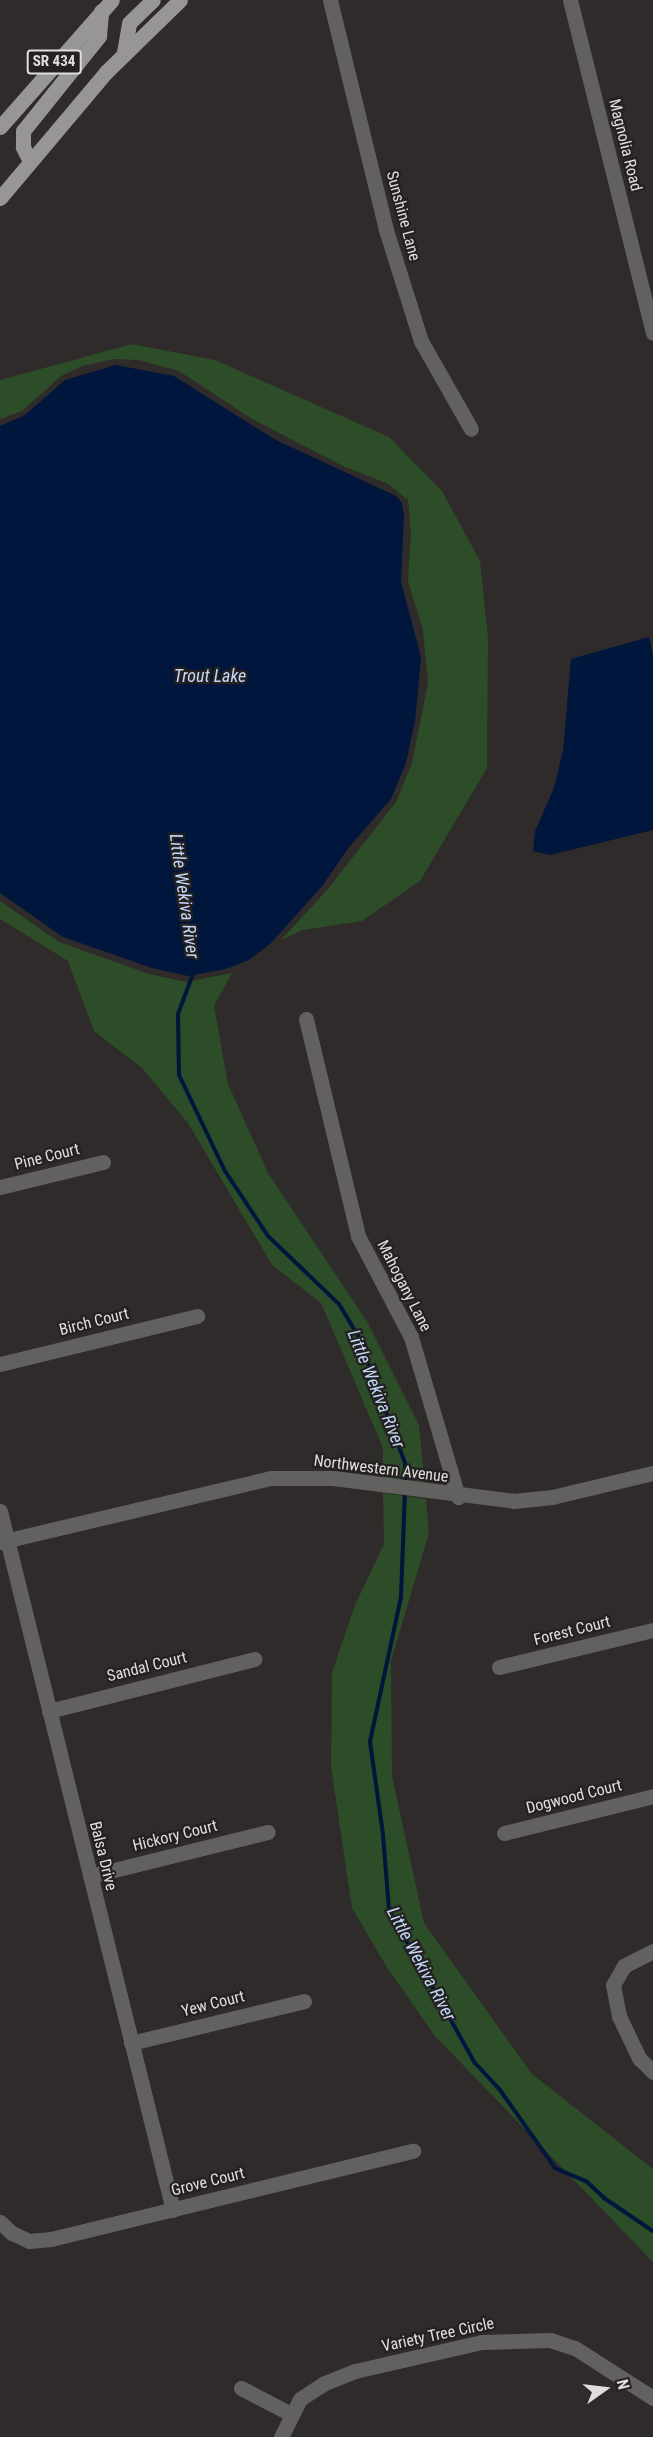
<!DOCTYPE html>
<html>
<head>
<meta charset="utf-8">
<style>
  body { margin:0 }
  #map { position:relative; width:653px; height:2437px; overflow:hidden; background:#2e2b2a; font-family:"Roboto Condensed",sans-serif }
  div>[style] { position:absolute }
  .green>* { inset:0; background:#2d4c28 }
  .water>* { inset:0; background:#00163d }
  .stream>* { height:4px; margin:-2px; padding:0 2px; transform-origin:2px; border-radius:2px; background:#00163d }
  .minor>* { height:15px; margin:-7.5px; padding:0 7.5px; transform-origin:7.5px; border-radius:7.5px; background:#626160 }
  .major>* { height:15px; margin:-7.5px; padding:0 7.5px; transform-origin:7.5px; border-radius:7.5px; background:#989694 }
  span { translate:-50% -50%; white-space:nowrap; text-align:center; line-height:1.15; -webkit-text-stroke:4.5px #242120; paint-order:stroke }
  .shield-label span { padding:2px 4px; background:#242120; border:2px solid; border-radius:4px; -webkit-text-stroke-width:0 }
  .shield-label { font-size:15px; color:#e0dedd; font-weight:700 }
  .street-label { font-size:16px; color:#e0dedd }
  .water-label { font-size:18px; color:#c3d9fb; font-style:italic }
  .north { position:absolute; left:575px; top:2359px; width:60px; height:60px; -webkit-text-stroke:4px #242120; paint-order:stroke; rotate:76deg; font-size:16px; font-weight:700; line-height:24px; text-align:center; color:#e0dedd }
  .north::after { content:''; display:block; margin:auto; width:21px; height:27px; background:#e0dedd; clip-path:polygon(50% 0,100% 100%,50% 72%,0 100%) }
</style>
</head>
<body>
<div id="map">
  <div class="green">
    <div style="clip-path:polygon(132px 344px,215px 360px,389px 437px,442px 491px,480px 561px,488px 638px,487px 768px,420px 881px,362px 921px,303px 930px,281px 940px,328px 889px,396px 802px,412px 763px,428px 683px,423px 630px,408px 581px,411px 532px,408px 500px,388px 484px,343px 466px,252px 419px,179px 371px,138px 360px,114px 359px,82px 366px,61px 376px,22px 411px,0 419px,0 380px)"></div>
    <div style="clip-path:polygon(0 901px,59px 942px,149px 974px,186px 982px,232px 973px,214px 1006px,228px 1084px,268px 1173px,368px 1323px,419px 1425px,425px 1485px,383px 1479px,383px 1448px,321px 1303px,272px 1265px,188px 1123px,143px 1069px,94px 1031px,68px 961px,0 919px)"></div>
    <div style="clip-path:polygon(383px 1493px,426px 1499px,429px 1533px,391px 1661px,392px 1776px,424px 1923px,532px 2074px,653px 2169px,653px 2262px,435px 2036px,388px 1969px,352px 1908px,331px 1767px,332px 1673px,355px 1605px,384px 1544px)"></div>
  </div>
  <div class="water">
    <div style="clip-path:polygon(116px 365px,174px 376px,274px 439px,396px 496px,402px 503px,404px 515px,401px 582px,421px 657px,415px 721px,406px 763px,391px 799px,349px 847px,323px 885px,271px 943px,249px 960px,226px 969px,188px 976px,152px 968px,63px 937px,0 893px,0 426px,25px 415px,65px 380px)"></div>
    <div style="clip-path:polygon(649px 637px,653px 655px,653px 830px,550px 855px,533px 851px,535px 831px,554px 788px,563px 751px,571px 659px)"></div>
  </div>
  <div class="stream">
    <div style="left:194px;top:971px;width:46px;rotate:110.4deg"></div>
    <div style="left:178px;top:1014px;width:61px;rotate:89.1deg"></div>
    <div style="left:179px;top:1075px;width:106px;rotate:64.4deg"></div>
    <div style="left:225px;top:1171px;width:78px;rotate:56.5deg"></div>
    <div style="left:268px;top:1236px;width:98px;rotate:43.8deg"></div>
    <div style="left:339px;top:1304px;width:37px;rotate:59deg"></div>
    <div style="left:358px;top:1336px;width:135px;rotate:69.7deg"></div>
    <div style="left:405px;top:1463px;width:21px;rotate:90deg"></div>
    <div style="left:405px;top:1491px;width:106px;rotate:92.2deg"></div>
    <div style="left:401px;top:1597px;width:148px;rotate:102.1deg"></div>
    <div style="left:370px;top:1742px;width:94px;rotate:82deg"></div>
    <div style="left:383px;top:1835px;width:75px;rotate:85.4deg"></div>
    <div style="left:389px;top:1910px;width:176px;rotate:60.7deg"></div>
    <div style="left:475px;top:2063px;width:37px;rotate:47deg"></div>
    <div style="left:500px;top:2090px;width:95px;rotate:54.8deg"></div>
    <div style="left:555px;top:2168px;width:34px;rotate:23deg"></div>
    <div style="left:586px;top:2181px;width:25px;rotate:43deg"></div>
    <div style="left:604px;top:2198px;width:59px;rotate:34deg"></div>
  </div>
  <div class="minor">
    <div style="left:330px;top:0;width:237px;rotate:76.3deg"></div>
    <div style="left:386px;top:230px;width:116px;rotate:72.5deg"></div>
    <div style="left:421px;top:341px;width:101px;rotate:60.4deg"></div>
    <div style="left:570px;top:0;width:343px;rotate:76deg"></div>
    <div style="left:306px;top:1019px;width:223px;rotate:76.5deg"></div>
    <div style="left:358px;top:1236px;width:114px;rotate:62.3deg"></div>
    <div style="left:411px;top:1337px;width:167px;rotate:73.6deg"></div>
    <div style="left:0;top:1187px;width:106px;rotate:-13.6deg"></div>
    <div style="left:0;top:1364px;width:203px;rotate:-13.7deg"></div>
    <div style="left:0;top:1511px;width:720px;rotate:76.1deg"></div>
    <div style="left:0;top:1542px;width:277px;rotate:-13.3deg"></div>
    <div style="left:270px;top:1478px;width:63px"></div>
    <div style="left:333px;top:1478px;width:182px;rotate:7.2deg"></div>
    <div style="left:514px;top:1501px;width:38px;rotate:-6deg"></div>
    <div style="left:552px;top:1497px;width:104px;rotate:-13.4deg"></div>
    <div style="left:499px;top:1667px;width:158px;rotate:-13.5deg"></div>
    <div style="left:49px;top:1711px;width:212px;rotate:-14.2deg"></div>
    <div style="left:504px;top:1833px;width:154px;rotate:-13.9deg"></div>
    <div style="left:90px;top:1876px;width:183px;rotate:-13.9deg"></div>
    <div style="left:653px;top:1951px;width:33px;rotate:153deg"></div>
    <div style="left:624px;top:1966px;width:22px;rotate:120deg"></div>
    <div style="left:613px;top:1985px;width:32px;rotate:79deg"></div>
    <div style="left:619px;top:2016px;width:47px;rotate:64.5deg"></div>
    <div style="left:639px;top:2058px;width:20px;rotate:45deg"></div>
    <div style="left:131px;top:2043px;width:178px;rotate:-13.6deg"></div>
    <div style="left:0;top:2222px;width:16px;rotate:43deg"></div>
    <div style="left:12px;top:2233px;width:19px;rotate:25deg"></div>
    <div style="left:29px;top:2241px;width:22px;rotate:-5deg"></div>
    <div style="left:51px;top:2239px;width:373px;rotate:-13.7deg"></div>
    <div style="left:241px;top:2388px;width:56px;rotate:27.5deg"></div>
    <div style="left:281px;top:2437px;width:42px;rotate:-63.4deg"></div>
    <div style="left:300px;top:2399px;width:30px;rotate:-33deg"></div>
    <div style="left:325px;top:2383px;width:32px;rotate:-22deg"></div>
    <div style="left:355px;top:2371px;width:130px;rotate:-12.9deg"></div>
    <div style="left:482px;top:2342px;width:68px;rotate:-1.7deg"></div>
    <div style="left:550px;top:2340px;width:26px;rotate:18deg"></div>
    <div style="left:575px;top:2348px;width:93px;rotate:32.7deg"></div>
  </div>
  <div class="major">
    <div style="left:124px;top:52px;width:29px;rotate:-80deg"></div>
    <div style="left:129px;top:23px;width:33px;rotate:-44deg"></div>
    <div style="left:0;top:127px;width:169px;rotate:-48.6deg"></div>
    <div style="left:30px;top:161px;width:16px;rotate:-117deg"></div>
    <div style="left:23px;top:147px;width:16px;rotate:-90deg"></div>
    <div style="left:23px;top:131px;width:122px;rotate:-51.3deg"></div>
    <div style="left:99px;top:36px;width:25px;rotate:-85deg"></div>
    <div style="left:0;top:198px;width:165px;rotate:-49.9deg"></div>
    <div style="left:106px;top:72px;width:103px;rotate:-44.2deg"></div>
  </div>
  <div class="shield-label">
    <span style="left:54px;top:62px">SR 434</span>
  </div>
  <div class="street-label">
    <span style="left:625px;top:145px;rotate:76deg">Magnolia Road</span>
    <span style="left:403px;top:216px;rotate:75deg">Sunshine Lane</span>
    <span style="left:47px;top:1157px;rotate:-14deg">Pine Court</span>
    <span style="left:404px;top:1286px;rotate:63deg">Mahogany Lane</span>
    <span style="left:94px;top:1322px;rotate:-14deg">Birch Court</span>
    <span style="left:381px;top:1469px;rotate:7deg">Northwestern Avenue</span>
    <span style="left:572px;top:1631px;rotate:-14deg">Forest Court</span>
    <span style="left:147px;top:1667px;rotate:-14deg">Sandal Court</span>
    <span style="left:574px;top:1797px;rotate:-14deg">Dogwood Court</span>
    <span style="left:175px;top:1836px;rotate:-14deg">Hickory Court</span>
    <span style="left:103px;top:1856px;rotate:76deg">Balsa Drive</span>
    <span style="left:213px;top:2004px;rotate:-14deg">Yew Court</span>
    <span style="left:208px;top:2182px;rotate:-14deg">Grove Court</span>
    <span style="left:438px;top:2335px;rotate:-12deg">Variety Tree Circle</span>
  </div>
  <div class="water-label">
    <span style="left:210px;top:676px">Trout Lake</span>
    <span style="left:184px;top:896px;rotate:82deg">Little Wekiva River</span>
    <span style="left:376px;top:1389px;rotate:68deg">Little Wekiva River</span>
    <span style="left:421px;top:1964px;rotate:62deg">Little Wekiva River</span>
  </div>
  <div class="north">N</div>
</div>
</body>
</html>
